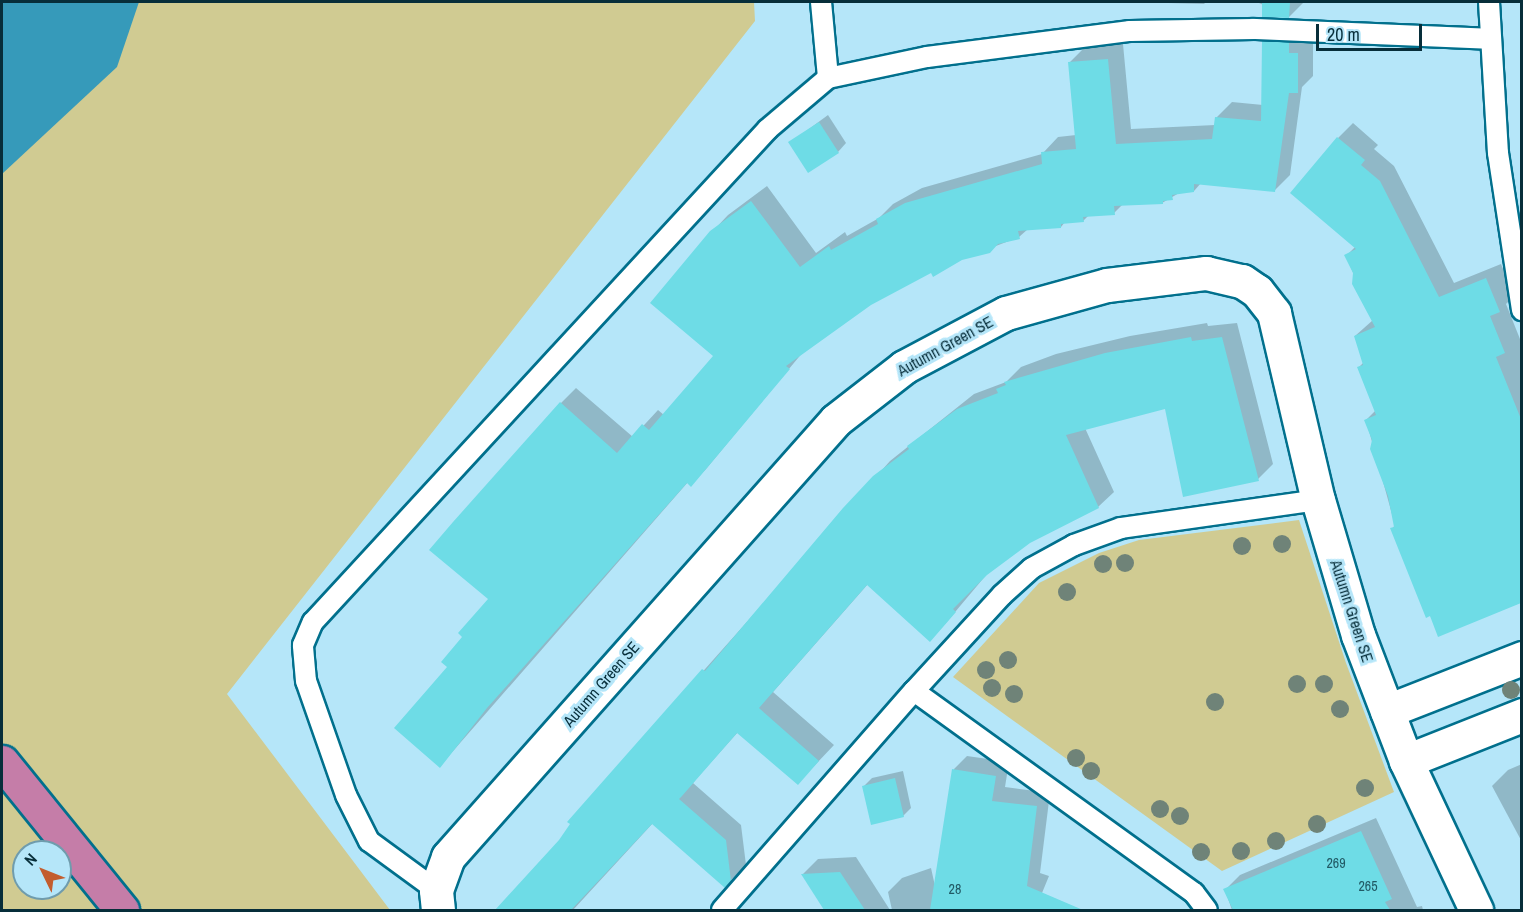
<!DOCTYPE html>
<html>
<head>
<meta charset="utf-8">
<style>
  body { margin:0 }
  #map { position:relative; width:1523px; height:912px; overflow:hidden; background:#b5e6f9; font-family:"Archivo Narrow",sans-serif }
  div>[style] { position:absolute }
  .green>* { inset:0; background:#d0cb92 }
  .water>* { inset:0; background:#369aba }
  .shadow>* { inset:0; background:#0003 }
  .building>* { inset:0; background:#6edce6 }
  .roads { filter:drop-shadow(2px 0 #01708d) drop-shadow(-2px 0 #01708d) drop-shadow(0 2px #01708d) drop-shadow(0 -2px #01708d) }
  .lane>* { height:20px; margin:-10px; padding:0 10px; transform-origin:10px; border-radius:10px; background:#fff }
  .street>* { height:33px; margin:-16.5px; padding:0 16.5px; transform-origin:16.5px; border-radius:16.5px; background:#fff }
  .highway>* { height:33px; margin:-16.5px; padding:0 16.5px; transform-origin:16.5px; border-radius:16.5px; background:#c57da8 }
  .trees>* { width:18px; height:18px; margin:-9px; border-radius:50%; background:#6f8378 }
  span { translate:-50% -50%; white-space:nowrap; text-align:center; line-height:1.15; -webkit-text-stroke:6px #b5e6f9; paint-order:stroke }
  .number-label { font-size:14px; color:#215a65 }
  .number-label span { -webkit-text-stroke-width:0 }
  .street-label { font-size:16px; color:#072e3a }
  .frame { position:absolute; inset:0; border:3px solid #072e3a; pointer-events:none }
  .north { position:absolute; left:12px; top:840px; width:60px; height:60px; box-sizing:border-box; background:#b5e6f9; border:2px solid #6f9cad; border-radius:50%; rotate:313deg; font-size:16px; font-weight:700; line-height:24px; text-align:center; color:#072e3a }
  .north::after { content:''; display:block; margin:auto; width:21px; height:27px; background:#c35d2e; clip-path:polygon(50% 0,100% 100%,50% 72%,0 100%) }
  .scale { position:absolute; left:1316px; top:24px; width:106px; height:27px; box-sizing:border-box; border:3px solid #072e3a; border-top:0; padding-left:8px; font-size:18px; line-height:21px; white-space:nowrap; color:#072e3a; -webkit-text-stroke:4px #b5e6f9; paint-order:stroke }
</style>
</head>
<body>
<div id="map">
  <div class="green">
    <div style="clip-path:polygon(evenodd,2px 2px,754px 2px,755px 21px,227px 694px,390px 910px,2px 910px,2px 2px,24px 852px,60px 852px,60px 888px,24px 888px,24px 852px)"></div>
    <div style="clip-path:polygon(1299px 520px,1346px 663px,1394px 792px,1222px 871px,953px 677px,1039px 583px,1099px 553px,1139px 540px)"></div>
  </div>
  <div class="water">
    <div style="clip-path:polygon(2px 2px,139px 2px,117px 67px,2px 174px)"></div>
  </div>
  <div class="shadow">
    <div style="clip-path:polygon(1132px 2px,1206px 2px,1204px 4px)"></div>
    <div style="clip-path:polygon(1304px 2px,1289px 17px,1259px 3px,1259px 2px)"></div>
    <div style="clip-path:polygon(1279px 26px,1313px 38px,1313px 76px,1302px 87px,1290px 175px,1274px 191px,1201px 183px,1194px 191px,1179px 193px,1162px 203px,1123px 204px,1114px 213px,1089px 215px,1083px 221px,1065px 222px,1061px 227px,1028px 229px,1019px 237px,931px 271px,870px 304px,803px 352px,706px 469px,691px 485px,688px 482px,440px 766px,449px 666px,490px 599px,561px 403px,576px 388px,633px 437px,658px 410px,664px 415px,715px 356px,712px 232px,728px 215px,767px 186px,816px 253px,845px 232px,847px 236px,879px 218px,893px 204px,922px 188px,1042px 154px,1058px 137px,1076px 135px,1070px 62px,1085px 47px,1123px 44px,1131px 129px,1215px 125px,1216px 118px,1232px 102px,1263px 105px,1263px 42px)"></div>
    <div style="clip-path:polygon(828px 115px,846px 143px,838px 152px,790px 143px)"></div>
    <div style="clip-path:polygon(1353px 123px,1378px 145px,1374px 149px,1394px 166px,1454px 283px,1501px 264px,1514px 296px,1506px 304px,1522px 344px,1522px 602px,1439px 635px,1392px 529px,1395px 525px,1366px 420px,1376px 410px,1359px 367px,1364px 362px,1355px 336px,1373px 320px,1346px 256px,1356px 246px,1338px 138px)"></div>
    <div style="clip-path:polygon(1207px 323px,1208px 326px,1237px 323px,1273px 464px,1258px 479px,1166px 407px,1085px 428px,1114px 492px,1098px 507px,1030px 542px,987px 574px,945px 624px,868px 584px,773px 692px,834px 745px,798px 783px,738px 732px,697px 778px,693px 783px,741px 825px,746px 865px,725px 886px,653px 823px,573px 910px,512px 910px,504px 903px,560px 841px,572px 824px,569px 822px,890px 461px,974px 394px,1006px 382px,1021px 367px,1056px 354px,1130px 336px)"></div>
    <div style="clip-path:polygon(967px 756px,1009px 762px,1005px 787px,1050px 793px,1040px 873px,1049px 876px,1035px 910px,892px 910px,888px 892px,902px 878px,931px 868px,935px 886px,954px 769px)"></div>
    <div style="clip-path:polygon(1522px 764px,1522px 842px,1492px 786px,1508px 770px)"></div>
    <div style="clip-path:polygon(903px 771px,911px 808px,903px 816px,864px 786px,872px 778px)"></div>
    <div style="clip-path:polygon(1376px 818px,1417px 907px,1422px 906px,1423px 910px,1232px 910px,1225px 890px,1240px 875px)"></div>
    <div style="clip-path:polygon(856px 857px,890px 910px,826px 910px,803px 874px,818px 859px)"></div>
  </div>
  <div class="building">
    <div style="clip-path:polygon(1262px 2px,1290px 2px,1289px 18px,1262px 17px)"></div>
    <div style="clip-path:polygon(1262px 41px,1289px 42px,1289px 53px,1298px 53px,1298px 93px,1289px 93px,1275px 192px,1194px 184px,1194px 192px,1172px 195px,1173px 200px,1163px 201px,1163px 204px,1114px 206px,1115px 215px,1083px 217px,1084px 222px,1061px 224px,1061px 228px,1018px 231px,1020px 239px,998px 244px,990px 253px,962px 260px,933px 277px,931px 273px,871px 305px,786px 366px,790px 369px,691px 487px,687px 483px,487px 708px,440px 768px,394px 728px,447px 667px,441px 662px,462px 637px,458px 633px,488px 599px,429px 550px,453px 522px,560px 402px,617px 453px,642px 424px,649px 430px,713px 356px,650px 303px,710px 231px,751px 201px,800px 267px,829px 246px,831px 250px,878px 224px,876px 219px,905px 203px,1042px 164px,1041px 152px,1076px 149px,1068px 62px,1108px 59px,1116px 144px,1212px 139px,1215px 117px,1261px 121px)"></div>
    <div style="clip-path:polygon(819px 122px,839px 153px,808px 173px,788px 142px)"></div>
    <div style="clip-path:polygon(1337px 137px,1365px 160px,1361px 165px,1380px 181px,1439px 297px,1486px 278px,1500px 312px,1490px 316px,1505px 353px,1496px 357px,1521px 419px,1521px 603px,1438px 637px,1430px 616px,1426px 618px,1390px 528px,1394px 527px,1388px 496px,1370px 449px,1372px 440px,1364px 420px,1376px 415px,1357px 367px,1363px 365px,1354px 336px,1375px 327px,1352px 284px,1353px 273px,1344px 255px,1356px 249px,1290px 193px)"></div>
    <div style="clip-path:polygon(1191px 337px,1192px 341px,1222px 337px,1259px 481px,1183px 497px,1165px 409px,1066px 435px,1099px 508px,1030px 543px,987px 575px,953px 609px,956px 612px,930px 642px,867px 585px,759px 708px,819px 761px,798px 785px,737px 733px,682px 796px,679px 799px,726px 840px,731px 881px,725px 888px,652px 824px,571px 910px,495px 910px,559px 840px,570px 824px,567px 822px,702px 669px,705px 671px,843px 508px,873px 476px,909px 449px,907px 446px,957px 409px,998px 393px,996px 389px,1006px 385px,1004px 382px,1105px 353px)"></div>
    <div style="clip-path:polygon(952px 769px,996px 776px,992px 801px,1037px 806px,1027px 886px,1083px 910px,930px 910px)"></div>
    <div style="clip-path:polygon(895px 778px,904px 817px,871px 825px,862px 786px)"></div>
    <div style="clip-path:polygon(1361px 831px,1392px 899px,1385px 902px,1390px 910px,1233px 910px,1223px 889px)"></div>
    <div style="clip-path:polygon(840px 872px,865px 910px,824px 910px,801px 874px)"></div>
  </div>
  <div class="roads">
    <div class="lane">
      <div style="left:821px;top:2px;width:76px;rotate:84.7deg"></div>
      <div style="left:828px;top:78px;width:101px;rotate:-12deg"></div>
      <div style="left:927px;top:57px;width:205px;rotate:-7.3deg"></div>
      <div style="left:1130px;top:31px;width:124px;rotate:-0.9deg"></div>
      <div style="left:1254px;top:29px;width:236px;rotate:2.4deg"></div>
      <div style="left:1489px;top:2px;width:151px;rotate:86.6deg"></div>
      <div style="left:1498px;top:153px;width:159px;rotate:81.3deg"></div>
      <div style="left:914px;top:691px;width:345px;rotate:35.8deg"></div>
      <div style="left:1194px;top:893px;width:21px;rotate:53deg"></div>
      <div style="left:436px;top:890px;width:83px;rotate:-143.8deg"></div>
      <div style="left:369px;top:841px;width:51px;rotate:-116.6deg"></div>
      <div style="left:346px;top:795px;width:121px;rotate:-109.3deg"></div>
      <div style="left:306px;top:681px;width:36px;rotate:-95deg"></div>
      <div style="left:303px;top:645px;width:25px;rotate:-67deg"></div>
      <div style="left:313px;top:622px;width:671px;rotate:-47.3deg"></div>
      <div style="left:768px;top:129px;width:79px;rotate:-40.4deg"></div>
      <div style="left:722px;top:910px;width:291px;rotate:-48.8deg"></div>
      <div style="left:914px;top:691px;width:130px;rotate:-47.5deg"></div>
      <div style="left:1002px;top:595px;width:40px;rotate:-42deg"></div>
      <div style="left:1032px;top:568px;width:48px;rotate:-28.7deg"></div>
      <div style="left:1074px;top:545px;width:50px;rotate:-19.9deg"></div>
      <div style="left:1121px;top:528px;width:199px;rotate:-8.1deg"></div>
    </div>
    <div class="street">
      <div style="left:1387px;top:711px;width:145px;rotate:-21.4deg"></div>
      <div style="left:1406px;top:761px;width:125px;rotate:-21.6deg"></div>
      <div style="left:438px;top:910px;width:20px;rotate:-96deg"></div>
      <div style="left:436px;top:890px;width:35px;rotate:-70deg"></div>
      <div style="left:448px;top:857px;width:584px;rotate:-48.4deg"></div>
      <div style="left:836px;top:420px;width:86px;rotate:-37.9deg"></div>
      <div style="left:904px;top:367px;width:115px;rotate:-27.9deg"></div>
      <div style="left:1006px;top:313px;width:105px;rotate:-15.5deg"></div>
      <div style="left:1107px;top:285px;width:100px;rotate:-6.9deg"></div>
      <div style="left:1206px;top:273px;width:37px;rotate:13deg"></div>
      <div style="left:1242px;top:281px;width:18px;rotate:34deg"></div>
      <div style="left:1257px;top:291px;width:28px;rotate:52deg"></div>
      <div style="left:1274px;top:313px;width:192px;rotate:76.8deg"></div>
      <div style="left:1318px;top:500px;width:141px;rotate:73.5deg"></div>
      <div style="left:1358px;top:635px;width:135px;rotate:69.1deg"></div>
      <div style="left:1406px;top:761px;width:165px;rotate:64.8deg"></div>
    </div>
    <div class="highway">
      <div style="left:2px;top:762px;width:191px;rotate:51deg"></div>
    </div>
  </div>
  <div class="trees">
    <div style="left:1282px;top:544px"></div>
    <div style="left:1242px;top:546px"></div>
    <div style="left:1125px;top:563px"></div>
    <div style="left:1103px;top:564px"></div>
    <div style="left:1067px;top:592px"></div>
    <div style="left:1008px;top:660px"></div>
    <div style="left:986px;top:670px"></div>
    <div style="left:1297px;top:684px"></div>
    <div style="left:1324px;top:684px"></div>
    <div style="left:992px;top:688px"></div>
    <div style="left:1511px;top:690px"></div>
    <div style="left:1014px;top:694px"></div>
    <div style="left:1215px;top:702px"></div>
    <div style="left:1340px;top:709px"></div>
    <div style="left:1076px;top:758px"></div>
    <div style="left:1091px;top:771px"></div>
    <div style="left:1365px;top:788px"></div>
    <div style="left:1160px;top:809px"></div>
    <div style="left:1180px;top:816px"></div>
    <div style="left:1317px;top:824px"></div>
    <div style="left:1276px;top:841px"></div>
    <div style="left:1241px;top:851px"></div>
    <div style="left:1201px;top:852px"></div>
  </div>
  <div class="number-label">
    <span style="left:1336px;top:863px">269</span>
    <span style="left:1368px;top:886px">265</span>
    <span style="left:955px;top:889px">28</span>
  </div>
  <div class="street-label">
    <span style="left:945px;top:346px;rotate:-29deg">Autumn Green SE</span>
    <span style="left:1352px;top:611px;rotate:72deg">Autumn Green SE</span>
    <span style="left:601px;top:684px;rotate:-49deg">Autumn Green SE</span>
  </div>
  <div class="frame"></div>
  <div class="north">N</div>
  <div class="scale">20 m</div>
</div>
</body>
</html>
